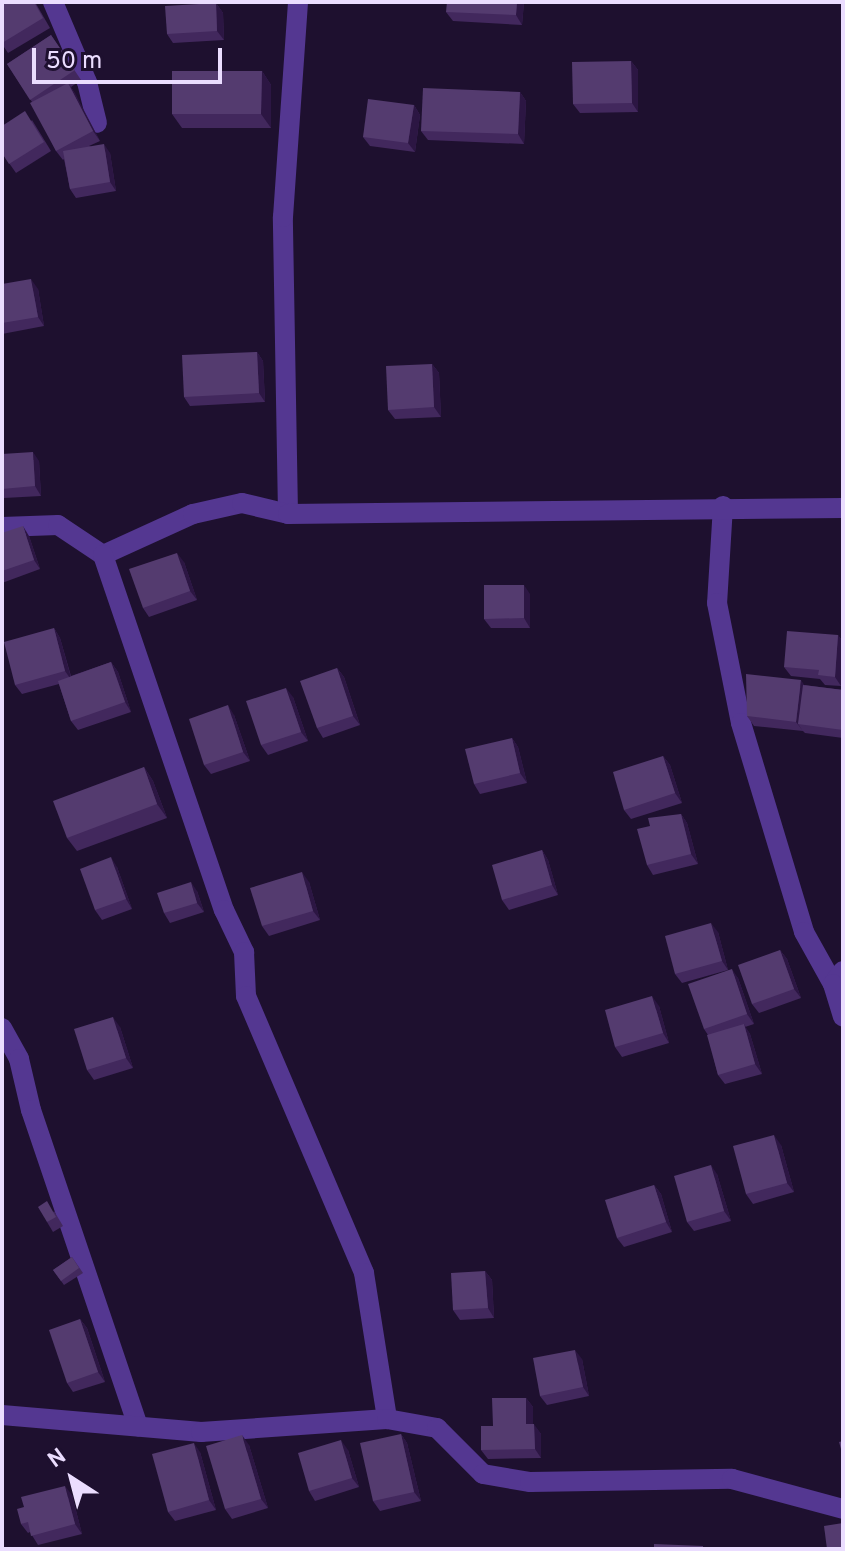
<!DOCTYPE html>
<html>
<head>
<meta charset="utf-8">
<style>
  body { margin:0 }
  #map { position:relative; width:845px; height:1551px; overflow:hidden; background:#1e102f; font-family:Overpass,sans-serif }
  div>[style] { position:absolute }
  .street>* { height:20px; margin:-10px; padding:0 10px; transform-origin:10px; border-radius:10px; background:#543791 }
  .wall>* { inset:0; background:#42285d }
  .shaded-wall>* { inset:0; background:#2c1643 }
  .building>* { inset:0; background:#543b6f }
  span { translate:-50% -50%; white-space:nowrap; text-align:center; line-height:1.15; -webkit-text-stroke:6px #1e102f; paint-order:stroke }
  .frame { position:absolute; inset:0; border:4px solid #ebddff; pointer-events:none }
  .north { position:absolute; left:32px; top:1439px; width:80px; height:80px; -webkit-text-stroke:6px #1e102f; paint-order:stroke; rotate:324deg; font-size:22px; font-weight:700; line-height:32px; text-align:center; color:#ebddff }
  .north::after { content:''; display:block; margin:auto; width:28px; height:36px; background:#ebddff; clip-path:polygon(50% 0,100% 100%,50% 72%,0 100%) }
  .scale { position:absolute; left:32px; top:48px; width:190px; height:36px; box-sizing:border-box; border:4px solid #ebddff; border-top:0; padding-left:10px; font-size:24px; line-height:28px; white-space:nowrap; color:#ebddff; -webkit-text-stroke:6px #1e102f; paint-order:stroke }
</style>
</head>
<body>
<div id="map">
  <div class="street">
    <div style="left:53px;top:2px;width:87px;rotate:67deg"></div>
    <div style="left:87px;top:82px;width:42px;rotate:76.3deg"></div>
    <div style="left:723px;top:506px;width:97px;rotate:93.5deg"></div>
    <div style="left:717px;top:603px;width:122px;rotate:78.7deg"></div>
    <div style="left:741px;top:723px;width:218px;rotate:73.2deg"></div>
    <div style="left:804px;top:932px;width:60px;rotate:60.9deg"></div>
    <div style="left:288px;top:514px;width:297px;rotate:-91deg"></div>
    <div style="left:283px;top:217px;width:216px;rotate:-86deg"></div>
    <div style="left:2px;top:527px;width:56px;rotate:-2deg"></div>
    <div style="left:58px;top:525px;width:54px;rotate:33.7deg"></div>
    <div style="left:103px;top:555px;width:99px;rotate:-24.5deg"></div>
    <div style="left:193px;top:514px;width:50px;rotate:-12.7deg"></div>
    <div style="left:242px;top:503px;width:47px;rotate:13.4deg"></div>
    <div style="left:288px;top:514px;width:555px;rotate:-0.62deg"></div>
    <div style="left:103px;top:555px;width:375px;rotate:71.2deg"></div>
    <div style="left:224px;top:910px;width:47px;rotate:64.5deg"></div>
    <div style="left:244px;top:952px;width:44px;rotate:87.4deg"></div>
    <div style="left:246px;top:996px;width:301px;rotate:66.9deg"></div>
    <div style="left:364px;top:1273px;width:148px;rotate:81deg"></div>
    <div style="left:843px;top:971px;width:16px;rotate:128deg"></div>
    <div style="left:833px;top:984px;width:34px;rotate:73deg"></div>
    <div style="left:2px;top:1028px;width:35px;rotate:61deg"></div>
    <div style="left:19px;top:1059px;width:52px;rotate:76.8deg"></div>
    <div style="left:31px;top:1110px;width:334px;rotate:71.3deg"></div>
    <div style="left:2px;top:1415px;width:200px;rotate:4.9deg"></div>
    <div style="left:201px;top:1432px;width:186px;rotate:-4deg"></div>
    <div style="left:387px;top:1419px;width:51px;rotate:10.2deg"></div>
    <div style="left:437px;top:1428px;width:65px;rotate:45deg"></div>
    <div style="left:483px;top:1474px;width:48px;rotate:9.7deg"></div>
    <div style="left:530px;top:1482px;width:202px;rotate:-0.9deg"></div>
    <div style="left:732px;top:1479px;width:115px;rotate:15.1deg"></div>
  </div>
  <div class="wall">
    <div style="clip-path:polygon(2px 2px,35px 2px,50px 28px,8px 53px,2px 44px)"></div>
    <div style="clip-path:polygon(524px 2px,522px 25px,453px 21px,446px 12px)"></div>
    <div style="clip-path:polygon(216px 3px,223px 13px,224px 40px,173px 43px,167px 34px)"></div>
    <div style="clip-path:polygon(51px 35px,81px 80px,71px 87px,100px 141px,89px 146px,110px 153px,116px 191px,76px 198px,70px 189px,64px 159px,63px 160px,56px 151px,32px 102px,7px 64px)"></div>
    <div style="clip-path:polygon(631px 61px,638px 70px,638px 112px,580px 113px,573px 104px)"></div>
    <div style="clip-path:polygon(262px 71px,271px 85px,271px 128px,182px 128px,172px 114px)"></div>
    <div style="clip-path:polygon(520px 92px,526px 101px,524px 144px,428px 140px,421px 131px)"></div>
    <div style="clip-path:polygon(414px 105px,420px 115px,415px 152px,370px 146px,363px 137px)"></div>
    <div style="clip-path:polygon(32px 120px,51px 151px,16px 173px,2px 153px)"></div>
    <div style="clip-path:polygon(2px 284px,38px 289px,44px 326px,2px 334px)"></div>
    <div style="clip-path:polygon(257px 352px,263px 361px,265px 402px,190px 406px,184px 397px)"></div>
    <div style="clip-path:polygon(432px 364px,439px 373px,441px 417px,395px 419px,388px 410px)"></div>
    <div style="clip-path:polygon(2px 454px,39px 461px,41px 496px,4px 498px,2px 496px)"></div>
    <div style="clip-path:polygon(2px 533px,29px 536px,40px 569px,2px 583px)"></div>
    <div style="clip-path:polygon(184px 562px,197px 600px,149px 617px,143px 608px)"></div>
    <div style="clip-path:polygon(530px 594px,530px 628px,491px 628px,484px 619px)"></div>
    <div style="clip-path:polygon(54px 628px,60px 638px,71px 676px,111px 662px,118px 672px,131px 712px,78px 730px,71px 721px,59px 684px,22px 694px,15px 685px)"></div>
    <div style="clip-path:polygon(838px 635px,843px 642px,843px 666px,841px 686px,825px 685px,820px 679px,791px 676px,784px 667px)"></div>
    <div style="clip-path:polygon(337px 668px,344px 677px,360px 725px,323px 738px,317px 728px)"></div>
    <div style="clip-path:polygon(804px 685px,843px 690px,843px 738px,805px 733px,803px 731px,754px 726px,747px 716px)"></div>
    <div style="clip-path:polygon(293px 697px,308px 741px,268px 755px,261px 745px)"></div>
    <div style="clip-path:polygon(234px 715px,250px 761px,211px 774px,204px 765px)"></div>
    <div style="clip-path:polygon(512px 738px,518px 747px,527px 783px,480px 794px,474px 784px)"></div>
    <div style="clip-path:polygon(663px 756px,670px 765px,682px 803px,631px 819px,624px 810px)"></div>
    <div style="clip-path:polygon(144px 767px,153px 781px,167px 818px,77px 851px,67px 838px)"></div>
    <div style="clip-path:polygon(681px 814px,687px 823px,698px 864px,653px 875px,647px 865px,650px 826px)"></div>
    <div style="clip-path:polygon(542px 850px,548px 860px,558px 895px,509px 910px,502px 900px)"></div>
    <div style="clip-path:polygon(117px 867px,132px 909px,102px 920px,95px 910px)"></div>
    <div style="clip-path:polygon(309px 882px,320px 920px,269px 936px,262px 926px)"></div>
    <div style="clip-path:polygon(197px 891px,204px 912px,170px 923px,164px 913px)"></div>
    <div style="clip-path:polygon(718px 932px,728px 970px,738px 978px,754px 1024px,745px 1027px,750px 1034px,762px 1074px,725px 1084px,718px 1075px,708px 1035px,704px 1029px,728px 970px,682px 983px,675px 974px)"></div>
    <div style="clip-path:polygon(780px 950px,787px 959px,801px 998px,759px 1013px,752px 1004px)"></div>
    <div style="clip-path:polygon(659px 1006px,669px 1043px,622px 1057px,615px 1047px)"></div>
    <div style="clip-path:polygon(120px 1027px,133px 1068px,94px 1080px,87px 1070px)"></div>
    <div style="clip-path:polygon(781px 1145px,794px 1192px,753px 1204px,746px 1194px)"></div>
    <div style="clip-path:polygon(717px 1174px,731px 1221px,694px 1231px,687px 1222px)"></div>
    <div style="clip-path:polygon(654px 1185px,661px 1194px,672px 1232px,624px 1247px,617px 1238px)"></div>
    <div style="clip-path:polygon(54px 1211px,63px 1226px,53px 1232px,47px 1222px)"></div>
    <div style="clip-path:polygon(72px 1257px,83px 1273px,64px 1285px,53px 1270px)"></div>
    <div style="clip-path:polygon(485px 1271px,492px 1280px,494px 1318px,460px 1320px,453px 1310px)"></div>
    <div style="clip-path:polygon(80px 1319px,87px 1328px,105px 1382px,73px 1392px,67px 1383px)"></div>
    <div style="clip-path:polygon(582px 1359px,589px 1396px,547px 1405px,540px 1396px)"></div>
    <div style="clip-path:polygon(526px 1398px,533px 1407px,533px 1424px,541px 1434px,541px 1458px,488px 1459px,481px 1450px,493px 1426px)"></div>
    <div style="clip-path:polygon(401px 1434px,407px 1443px,421px 1501px,380px 1511px,373px 1501px)"></div>
    <div style="clip-path:polygon(249px 1445px,268px 1508px,232px 1519px,225px 1509px)"></div>
    <div style="clip-path:polygon(348px 1450px,359px 1487px,315px 1501px,309px 1491px)"></div>
    <div style="clip-path:polygon(200px 1452px,216px 1510px,175px 1521px,168px 1512px)"></div>
    <div style="clip-path:polygon(72px 1495px,82px 1534px,38px 1545px,30px 1532px,28px 1533px,21px 1524px)"></div>
  </div>
  <div class="shaded-wall">
    <div style="clip-path:polygon(517px 2px,524px 2px,522px 25px,516px 15px)"></div>
    <div style="clip-path:polygon(216px 3px,223px 13px,224px 40px,217px 31px)"></div>
    <div style="clip-path:polygon(631px 61px,638px 70px,638px 112px,632px 103px)"></div>
    <div style="clip-path:polygon(262px 71px,271px 85px,271px 128px,261px 114px)"></div>
    <div style="clip-path:polygon(68px 83px,75px 93px,100px 141px,93px 131px)"></div>
    <div style="clip-path:polygon(520px 92px,526px 101px,524px 144px,518px 134px)"></div>
    <div style="clip-path:polygon(414px 105px,420px 115px,415px 152px,408px 143px)"></div>
    <div style="clip-path:polygon(104px 144px,110px 153px,116px 191px,110px 182px)"></div>
    <div style="clip-path:polygon(31px 279px,38px 289px,44px 326px,38px 317px)"></div>
    <div style="clip-path:polygon(257px 352px,263px 361px,265px 402px,259px 393px)"></div>
    <div style="clip-path:polygon(432px 364px,439px 373px,441px 417px,434px 407px)"></div>
    <div style="clip-path:polygon(33px 452px,39px 461px,41px 496px,35px 486px)"></div>
    <div style="clip-path:polygon(23px 526px,29px 536px,40px 569px,34px 560px)"></div>
    <div style="clip-path:polygon(177px 553px,184px 562px,197px 600px,190px 591px)"></div>
    <div style="clip-path:polygon(524px 585px,530px 594px,530px 628px,524px 618px)"></div>
    <div style="clip-path:polygon(54px 628px,60px 638px,72px 681px,65px 671px)"></div>
    <div style="clip-path:polygon(838px 635px,843px 642px,843px 666px,841px 686px,835px 677px)"></div>
    <div style="clip-path:polygon(111px 662px,118px 672px,131px 712px,125px 702px)"></div>
    <div style="clip-path:polygon(337px 668px,344px 677px,360px 725px,353px 716px)"></div>
    <div style="clip-path:polygon(801px 680px,807px 689px,798px 724px,803px 731px,796px 722px)"></div>
    <div style="clip-path:polygon(286px 688px,293px 697px,308px 741px,301px 732px)"></div>
    <div style="clip-path:polygon(228px 705px,234px 715px,250px 761px,243px 752px)"></div>
    <div style="clip-path:polygon(512px 738px,518px 747px,527px 783px,520px 773px)"></div>
    <div style="clip-path:polygon(663px 756px,670px 765px,682px 803px,675px 793px)"></div>
    <div style="clip-path:polygon(144px 767px,153px 781px,167px 818px,157px 804px)"></div>
    <div style="clip-path:polygon(681px 814px,687px 823px,698px 864px,691px 854px)"></div>
    <div style="clip-path:polygon(542px 850px,548px 860px,558px 895px,552px 885px)"></div>
    <div style="clip-path:polygon(111px 857px,117px 867px,132px 909px,126px 899px)"></div>
    <div style="clip-path:polygon(302px 872px,309px 882px,320px 920px,313px 911px)"></div>
    <div style="clip-path:polygon(191px 882px,197px 891px,204px 912px,197px 903px)"></div>
    <div style="clip-path:polygon(711px 923px,718px 932px,728px 970px,722px 961px)"></div>
    <div style="clip-path:polygon(780px 950px,787px 959px,801px 998px,794px 989px)"></div>
    <div style="clip-path:polygon(732px 969px,738px 978px,754px 1024px,747px 1014px)"></div>
    <div style="clip-path:polygon(652px 996px,659px 1006px,669px 1043px,663px 1033px)"></div>
    <div style="clip-path:polygon(113px 1017px,120px 1027px,133px 1068px,126px 1058px)"></div>
    <div style="clip-path:polygon(744px 1024px,750px 1034px,762px 1074px,755px 1064px)"></div>
    <div style="clip-path:polygon(774px 1135px,781px 1145px,794px 1192px,787px 1183px)"></div>
    <div style="clip-path:polygon(711px 1165px,717px 1174px,731px 1221px,724px 1211px)"></div>
    <div style="clip-path:polygon(654px 1185px,661px 1194px,672px 1232px,666px 1222px)"></div>
    <div style="clip-path:polygon(485px 1271px,492px 1280px,494px 1318px,488px 1308px)"></div>
    <div style="clip-path:polygon(80px 1319px,87px 1328px,105px 1382px,98px 1372px)"></div>
    <div style="clip-path:polygon(575px 1350px,582px 1359px,589px 1396px,583px 1387px)"></div>
    <div style="clip-path:polygon(526px 1398px,533px 1407px,533px 1434px,526px 1424px)"></div>
    <div style="clip-path:polygon(534px 1424px,541px 1434px,541px 1458px,535px 1449px)"></div>
    <div style="clip-path:polygon(401px 1434px,407px 1443px,421px 1501px,414px 1492px)"></div>
    <div style="clip-path:polygon(242px 1435px,249px 1445px,268px 1508px,261px 1499px)"></div>
    <div style="clip-path:polygon(341px 1440px,348px 1450px,359px 1487px,352px 1478px)"></div>
    <div style="clip-path:polygon(194px 1443px,200px 1452px,216px 1510px,209px 1500px)"></div>
    <div style="clip-path:polygon(65px 1486px,72px 1495px,82px 1534px,75px 1524px)"></div>
  </div>
  <div class="building">
    <div style="clip-path:polygon(2px 2px,34px 2px,43px 18px,2px 43px)"></div>
    <div style="clip-path:polygon(447px 2px,517px 2px,516px 15px,446px 12px)"></div>
    <div style="clip-path:polygon(216px 3px,217px 31px,167px 34px,165px 6px)"></div>
    <div style="clip-path:polygon(51px 35px,75px 70px,30px 100px,7px 64px)"></div>
    <div style="clip-path:polygon(631px 61px,632px 103px,573px 104px,572px 62px)"></div>
    <div style="clip-path:polygon(172px 71px,262px 71px,261px 114px,172px 114px)"></div>
    <div style="clip-path:polygon(68px 83px,93px 131px,56px 151px,30px 103px)"></div>
    <div style="clip-path:polygon(423px 88px,520px 92px,518px 134px,421px 131px)"></div>
    <div style="clip-path:polygon(368px 99px,414px 105px,408px 143px,363px 137px)"></div>
    <div style="clip-path:polygon(25px 111px,44px 142px,9px 164px,2px 153px,2px 126px)"></div>
    <div style="clip-path:polygon(104px 144px,110px 182px,70px 189px,63px 151px)"></div>
    <div style="clip-path:polygon(31px 279px,38px 317px,2px 323px,2px 284px)"></div>
    <div style="clip-path:polygon(257px 352px,259px 393px,184px 397px,182px 355px)"></div>
    <div style="clip-path:polygon(432px 364px,434px 407px,388px 410px,386px 366px)"></div>
    <div style="clip-path:polygon(33px 452px,35px 486px,2px 489px,2px 454px)"></div>
    <div style="clip-path:polygon(23px 526px,34px 560px,2px 571px,2px 533px)"></div>
    <div style="clip-path:polygon(177px 553px,190px 591px,143px 608px,129px 569px)"></div>
    <div style="clip-path:polygon(484px 585px,524px 585px,524px 618px,484px 619px)"></div>
    <div style="clip-path:polygon(54px 628px,65px 671px,15px 685px,4px 642px)"></div>
    <div style="clip-path:polygon(787px 631px,838px 635px,835px 677px,818px 675px,819px 670px,784px 667px)"></div>
    <div style="clip-path:polygon(111px 662px,125px 702px,71px 721px,58px 681px)"></div>
    <div style="clip-path:polygon(337px 668px,353px 716px,317px 728px,300px 681px)"></div>
    <div style="clip-path:polygon(746px 674px,801px 680px,796px 722px,747px 716px)"></div>
    <div style="clip-path:polygon(803px 685px,843px 690px,843px 730px,798px 724px)"></div>
    <div style="clip-path:polygon(286px 688px,301px 732px,261px 745px,246px 701px)"></div>
    <div style="clip-path:polygon(228px 705px,243px 752px,204px 765px,189px 719px)"></div>
    <div style="clip-path:polygon(512px 738px,520px 773px,474px 784px,465px 749px)"></div>
    <div style="clip-path:polygon(663px 756px,675px 793px,624px 810px,613px 772px)"></div>
    <div style="clip-path:polygon(144px 767px,157px 804px,67px 838px,53px 801px)"></div>
    <div style="clip-path:polygon(681px 814px,691px 854px,647px 865px,637px 829px,650px 826px,648px 818px)"></div>
    <div style="clip-path:polygon(542px 850px,552px 885px,502px 900px,492px 865px)"></div>
    <div style="clip-path:polygon(111px 857px,126px 899px,95px 910px,80px 869px)"></div>
    <div style="clip-path:polygon(302px 872px,313px 911px,262px 926px,250px 888px)"></div>
    <div style="clip-path:polygon(191px 882px,197px 903px,164px 913px,157px 893px)"></div>
    <div style="clip-path:polygon(711px 923px,722px 961px,675px 974px,665px 936px)"></div>
    <div style="clip-path:polygon(780px 950px,794px 989px,752px 1004px,738px 965px)"></div>
    <div style="clip-path:polygon(732px 969px,747px 1014px,704px 1029px,688px 984px)"></div>
    <div style="clip-path:polygon(652px 996px,663px 1033px,615px 1047px,605px 1010px)"></div>
    <div style="clip-path:polygon(113px 1017px,126px 1058px,87px 1070px,74px 1029px)"></div>
    <div style="clip-path:polygon(744px 1024px,755px 1064px,718px 1075px,707px 1035px)"></div>
    <div style="clip-path:polygon(774px 1135px,787px 1183px,746px 1194px,733px 1146px)"></div>
    <div style="clip-path:polygon(711px 1165px,724px 1211px,687px 1222px,674px 1176px)"></div>
    <div style="clip-path:polygon(654px 1185px,666px 1222px,617px 1238px,605px 1200px)"></div>
    <div style="clip-path:polygon(47px 1201px,56px 1217px,47px 1222px,38px 1207px)"></div>
    <div style="clip-path:polygon(72px 1257px,79px 1268px,61px 1281px,53px 1270px)"></div>
    <div style="clip-path:polygon(485px 1271px,488px 1308px,453px 1310px,451px 1273px)"></div>
    <div style="clip-path:polygon(80px 1319px,98px 1372px,67px 1383px,49px 1330px)"></div>
    <div style="clip-path:polygon(575px 1350px,583px 1387px,540px 1396px,533px 1358px)"></div>
    <div style="clip-path:polygon(492px 1398px,526px 1398px,526px 1424px,534px 1424px,535px 1449px,481px 1450px,481px 1426px,493px 1426px)"></div>
    <div style="clip-path:polygon(401px 1434px,414px 1492px,373px 1501px,360px 1443px)"></div>
    <div style="clip-path:polygon(242px 1435px,261px 1499px,225px 1509px,206px 1446px)"></div>
    <div style="clip-path:polygon(341px 1440px,352px 1478px,309px 1491px,298px 1453px)"></div>
    <div style="clip-path:polygon(843px 1441px,843px 1456px,839px 1442px)"></div>
    <div style="clip-path:polygon(194px 1443px,209px 1500px,168px 1512px,152px 1454px)"></div>
    <div style="clip-path:polygon(65px 1486px,75px 1524px,31px 1536px,28px 1522px,21px 1524px,17px 1509px,24px 1507px,21px 1497px)"></div>
    <div style="clip-path:polygon(843px 1523px,843px 1549px,827px 1549px,824px 1526px)"></div>
    <div style="clip-path:polygon(654px 1544px,703px 1546px,703px 1549px,654px 1549px)"></div>
  </div>
  <div class="frame"></div>
  <div class="north">N</div>
  <div class="scale">50 m</div>
</div>
</body>
</html>
